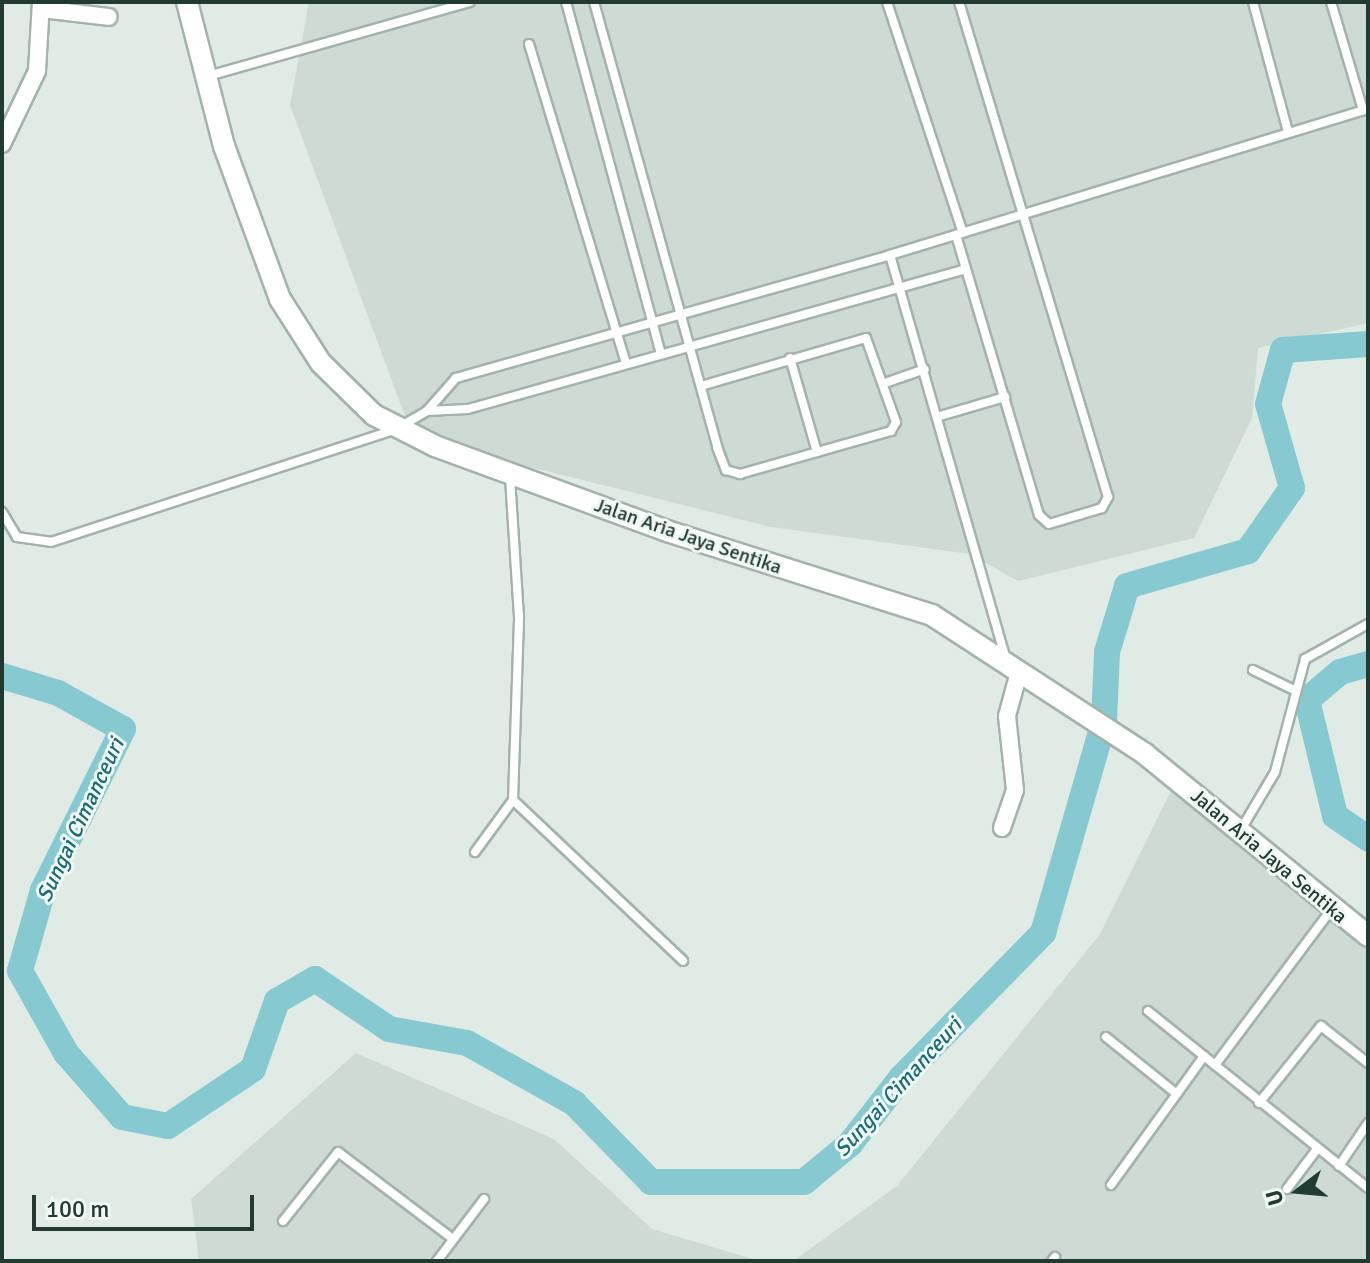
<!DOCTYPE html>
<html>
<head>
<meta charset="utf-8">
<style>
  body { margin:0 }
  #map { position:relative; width:1370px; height:1263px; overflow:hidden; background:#e0ebe5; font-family:Signika,sans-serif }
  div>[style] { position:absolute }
  .built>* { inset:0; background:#cedbd4 }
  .river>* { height:26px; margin:-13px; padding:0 13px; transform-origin:13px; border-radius:13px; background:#87c9d1 }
  .roads { filter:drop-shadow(2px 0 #a3b3ac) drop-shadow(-2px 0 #a3b3ac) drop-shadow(0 2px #a3b3ac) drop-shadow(0 -2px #a3b3ac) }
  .service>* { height:8px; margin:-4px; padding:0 4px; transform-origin:4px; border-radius:4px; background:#fff }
  .minor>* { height:16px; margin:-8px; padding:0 8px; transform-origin:8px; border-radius:8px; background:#fff }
  .tertiary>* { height:20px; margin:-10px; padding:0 10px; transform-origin:10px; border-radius:10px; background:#fff }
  span { translate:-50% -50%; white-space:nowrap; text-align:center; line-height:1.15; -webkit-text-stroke:6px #f0f8f4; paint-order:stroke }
  .street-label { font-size:20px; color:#213b33 }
  .water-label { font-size:22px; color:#1b6c77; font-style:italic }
  .frame { position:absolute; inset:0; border:4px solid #213b33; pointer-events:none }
  .north { position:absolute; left:1258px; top:1151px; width:80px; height:80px; -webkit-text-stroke:6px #f0f8f4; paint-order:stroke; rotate:254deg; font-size:22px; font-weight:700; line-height:32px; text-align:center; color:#213b33 }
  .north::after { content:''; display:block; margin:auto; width:28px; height:36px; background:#213b33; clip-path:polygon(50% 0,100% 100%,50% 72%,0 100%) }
  .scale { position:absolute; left:32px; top:1195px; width:222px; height:36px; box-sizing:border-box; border:4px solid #213b33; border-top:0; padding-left:10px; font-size:24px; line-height:28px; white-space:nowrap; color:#213b33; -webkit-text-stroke:6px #f0f8f4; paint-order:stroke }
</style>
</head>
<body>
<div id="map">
  <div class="built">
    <div style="clip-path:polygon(309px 2px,1368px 2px,1368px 323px,1258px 348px,1252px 418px,1194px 538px,1018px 581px,970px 554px,771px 527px,413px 438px,290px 105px)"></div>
    <div style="clip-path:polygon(1175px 783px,1368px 946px,1368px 1261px,793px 1261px,897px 1186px,1100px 934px)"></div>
    <div style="clip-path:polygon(356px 1053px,554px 1139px,652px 1229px,760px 1261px,199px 1261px,191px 1199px)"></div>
  </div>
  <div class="river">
    <div style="left:1368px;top:664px;width:29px;rotate:164deg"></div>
    <div style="left:1340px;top:672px;width:43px;rotate:139.7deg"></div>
    <div style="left:1307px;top:700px;width:119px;rotate:76.4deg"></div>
    <div style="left:1335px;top:816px;width:40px;rotate:34deg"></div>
    <div style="left:2px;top:676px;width:59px;rotate:16.9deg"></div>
    <div style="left:58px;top:693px;width:74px;rotate:29deg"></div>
    <div style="left:123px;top:729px;width:180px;rotate:116.4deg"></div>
    <div style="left:43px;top:890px;width:84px;rotate:105.9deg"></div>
    <div style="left:20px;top:971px;width:94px;rotate:60.7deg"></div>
    <div style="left:66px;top:1053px;width:85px;rotate:48.8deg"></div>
    <div style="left:122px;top:1117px;width:47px;rotate:11.1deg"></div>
    <div style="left:168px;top:1126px;width:102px;rotate:-33.8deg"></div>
    <div style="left:253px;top:1069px;width:72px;rotate:-70.6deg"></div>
    <div style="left:277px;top:1001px;width:44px;rotate:-30.1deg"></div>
    <div style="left:315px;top:979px;width:89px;rotate:34deg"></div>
    <div style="left:389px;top:1029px;width:79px;rotate:10.2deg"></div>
    <div style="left:467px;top:1043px;width:123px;rotate:29.3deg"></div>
    <div style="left:574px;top:1103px;width:110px;rotate:45.7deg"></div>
    <div style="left:651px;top:1182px;width:153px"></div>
    <div style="left:804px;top:1182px;width:60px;rotate:-39.6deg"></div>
    <div style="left:850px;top:1144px;width:85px;rotate:-52.2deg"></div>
    <div style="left:902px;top:1077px;width:202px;rotate:-45.6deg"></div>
    <div style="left:1043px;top:933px;width:221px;rotate:-73.9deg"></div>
    <div style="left:1104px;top:721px;width:69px;rotate:-87.5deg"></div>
    <div style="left:1107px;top:652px;width:69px;rotate:-73.1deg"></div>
    <div style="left:1127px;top:586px;width:126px;rotate:-16.1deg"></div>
    <div style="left:1248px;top:551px;width:77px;rotate:-55.1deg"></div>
    <div style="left:1292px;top:488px;width:87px;rotate:-105.9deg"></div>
    <div style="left:1268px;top:404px;width:56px;rotate:-74.5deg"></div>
    <div style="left:1283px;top:350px;width:85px;rotate:-4deg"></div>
  </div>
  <div class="roads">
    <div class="service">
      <div style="left:566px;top:2px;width:364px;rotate:74.9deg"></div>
      <div style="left:594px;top:2px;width:462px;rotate:74.5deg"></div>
      <div style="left:717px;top:447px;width:25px;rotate:69deg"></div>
      <div style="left:726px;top:470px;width:15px;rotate:16deg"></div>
      <div style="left:740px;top:474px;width:157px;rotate:-15.9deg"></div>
      <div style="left:891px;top:431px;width:10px;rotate:-61deg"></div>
      <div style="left:896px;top:422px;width:89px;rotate:-109.7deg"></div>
      <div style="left:866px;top:338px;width:172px;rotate:163.8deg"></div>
      <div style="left:887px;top:2px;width:243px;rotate:71.8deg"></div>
      <div style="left:1253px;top:2px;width:135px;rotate:74.9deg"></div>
      <div style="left:1331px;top:2px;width:113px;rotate:73.5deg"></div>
      <div style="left:529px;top:44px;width:334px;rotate:73.1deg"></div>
      <div style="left:208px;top:76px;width:272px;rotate:-15.8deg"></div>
      <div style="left:956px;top:235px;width:292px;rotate:73.5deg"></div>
      <div style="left:1039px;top:515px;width:13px;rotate:42deg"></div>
      <div style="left:1049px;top:524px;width:55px;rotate:-16.8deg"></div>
      <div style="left:1102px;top:508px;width:13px;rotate:-61deg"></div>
      <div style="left:1108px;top:497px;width:517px;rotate:-106.75deg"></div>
      <div style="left:890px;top:255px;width:500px;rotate:-17deg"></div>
      <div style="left:790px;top:358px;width:98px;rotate:74deg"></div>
      <div style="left:885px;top:383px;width:42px;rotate:-19.3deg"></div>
      <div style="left:427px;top:411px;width:41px;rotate:-2.8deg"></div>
      <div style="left:468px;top:409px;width:517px;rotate:-15.7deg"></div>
      <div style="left:940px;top:416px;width:68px;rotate:-16.3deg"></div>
      <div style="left:2px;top:512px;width:29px;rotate:59deg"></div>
      <div style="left:17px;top:537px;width:34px;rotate:8deg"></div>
      <div style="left:51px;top:542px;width:363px;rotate:-18.1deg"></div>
      <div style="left:396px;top:429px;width:36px;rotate:-30deg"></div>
      <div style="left:427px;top:411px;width:44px;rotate:-48.7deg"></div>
      <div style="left:456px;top:378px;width:451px;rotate:-15.8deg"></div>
      <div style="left:890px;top:255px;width:421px;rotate:74deg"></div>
      <div style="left:1253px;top:670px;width:46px;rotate:26deg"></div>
      <div style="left:513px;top:800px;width:234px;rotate:43.4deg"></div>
      <div style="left:1240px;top:831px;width:69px;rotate:-59.3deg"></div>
      <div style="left:1275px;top:772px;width:117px;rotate:-75.1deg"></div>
      <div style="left:1305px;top:659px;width:72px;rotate:-29.1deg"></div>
      <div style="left:475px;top:852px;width:64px;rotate:-53.8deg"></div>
      <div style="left:513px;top:800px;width:183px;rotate:-88.1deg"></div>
      <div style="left:519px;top:617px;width:140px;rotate:-93.7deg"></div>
      <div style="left:1148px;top:1011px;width:72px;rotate:38.8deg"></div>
      <div style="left:1106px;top:1037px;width:91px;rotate:38.8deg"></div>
      <div style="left:1215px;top:1065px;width:196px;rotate:38.8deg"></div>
      <div style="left:1259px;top:1103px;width:99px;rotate:-51.2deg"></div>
      <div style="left:1321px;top:1026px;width:60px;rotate:38.2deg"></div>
      <div style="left:1339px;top:1166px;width:52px;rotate:-56deg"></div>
      <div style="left:1111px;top:1185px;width:159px;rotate:-54.2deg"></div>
      <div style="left:1204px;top:1056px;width:14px;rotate:39deg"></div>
      <div style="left:1215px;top:1065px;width:194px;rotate:-53.2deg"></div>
      <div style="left:1287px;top:1189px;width:50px;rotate:-53.1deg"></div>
      <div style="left:283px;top:1221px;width:88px;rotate:-51.4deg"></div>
      <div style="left:338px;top:1152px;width:144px;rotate:37.1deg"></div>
      <div style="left:437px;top:1261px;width:78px;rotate:-52.8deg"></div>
      <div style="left:1052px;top:1261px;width:5px;rotate:-53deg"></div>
    </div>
    <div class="minor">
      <div style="left:41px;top:9px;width:68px;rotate:6.7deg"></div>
      <div style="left:2px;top:144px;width:81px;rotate:-64.4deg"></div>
      <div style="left:37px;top:71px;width:69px;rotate:-86.7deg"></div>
      <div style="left:1002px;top:828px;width:40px;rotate:-71.1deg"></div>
      <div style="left:1015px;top:790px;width:74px;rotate:-96.2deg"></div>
      <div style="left:1007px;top:716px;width:46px;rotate:-74.7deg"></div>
    </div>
    <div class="tertiary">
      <div style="left:187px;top:2px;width:149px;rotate:75.6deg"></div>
      <div style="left:224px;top:146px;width:163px;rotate:69.9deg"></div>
      <div style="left:280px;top:299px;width:76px;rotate:57.4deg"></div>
      <div style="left:321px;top:363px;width:74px;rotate:44.5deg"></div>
      <div style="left:374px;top:415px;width:68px;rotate:26.9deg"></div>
      <div style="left:435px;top:446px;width:247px;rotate:20.1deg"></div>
      <div style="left:667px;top:531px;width:278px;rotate:17.6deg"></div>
      <div style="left:932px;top:615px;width:254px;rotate:33.1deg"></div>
      <div style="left:1145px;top:754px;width:288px;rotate:39.2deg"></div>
    </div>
  </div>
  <div class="street-label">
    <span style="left:688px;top:536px;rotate:19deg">Jalan Aria Jaya Sentika</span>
    <span style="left:1269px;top:856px;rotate:40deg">Jalan Aria Jaya Sentika</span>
  </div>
  <div class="water-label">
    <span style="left:80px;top:820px;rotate:-65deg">Sungai Cimanceuri</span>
    <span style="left:898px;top:1087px;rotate:-48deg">Sungai Cimanceuri</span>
  </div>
  <div class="frame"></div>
  <div class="north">U</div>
  <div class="scale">100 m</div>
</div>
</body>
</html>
